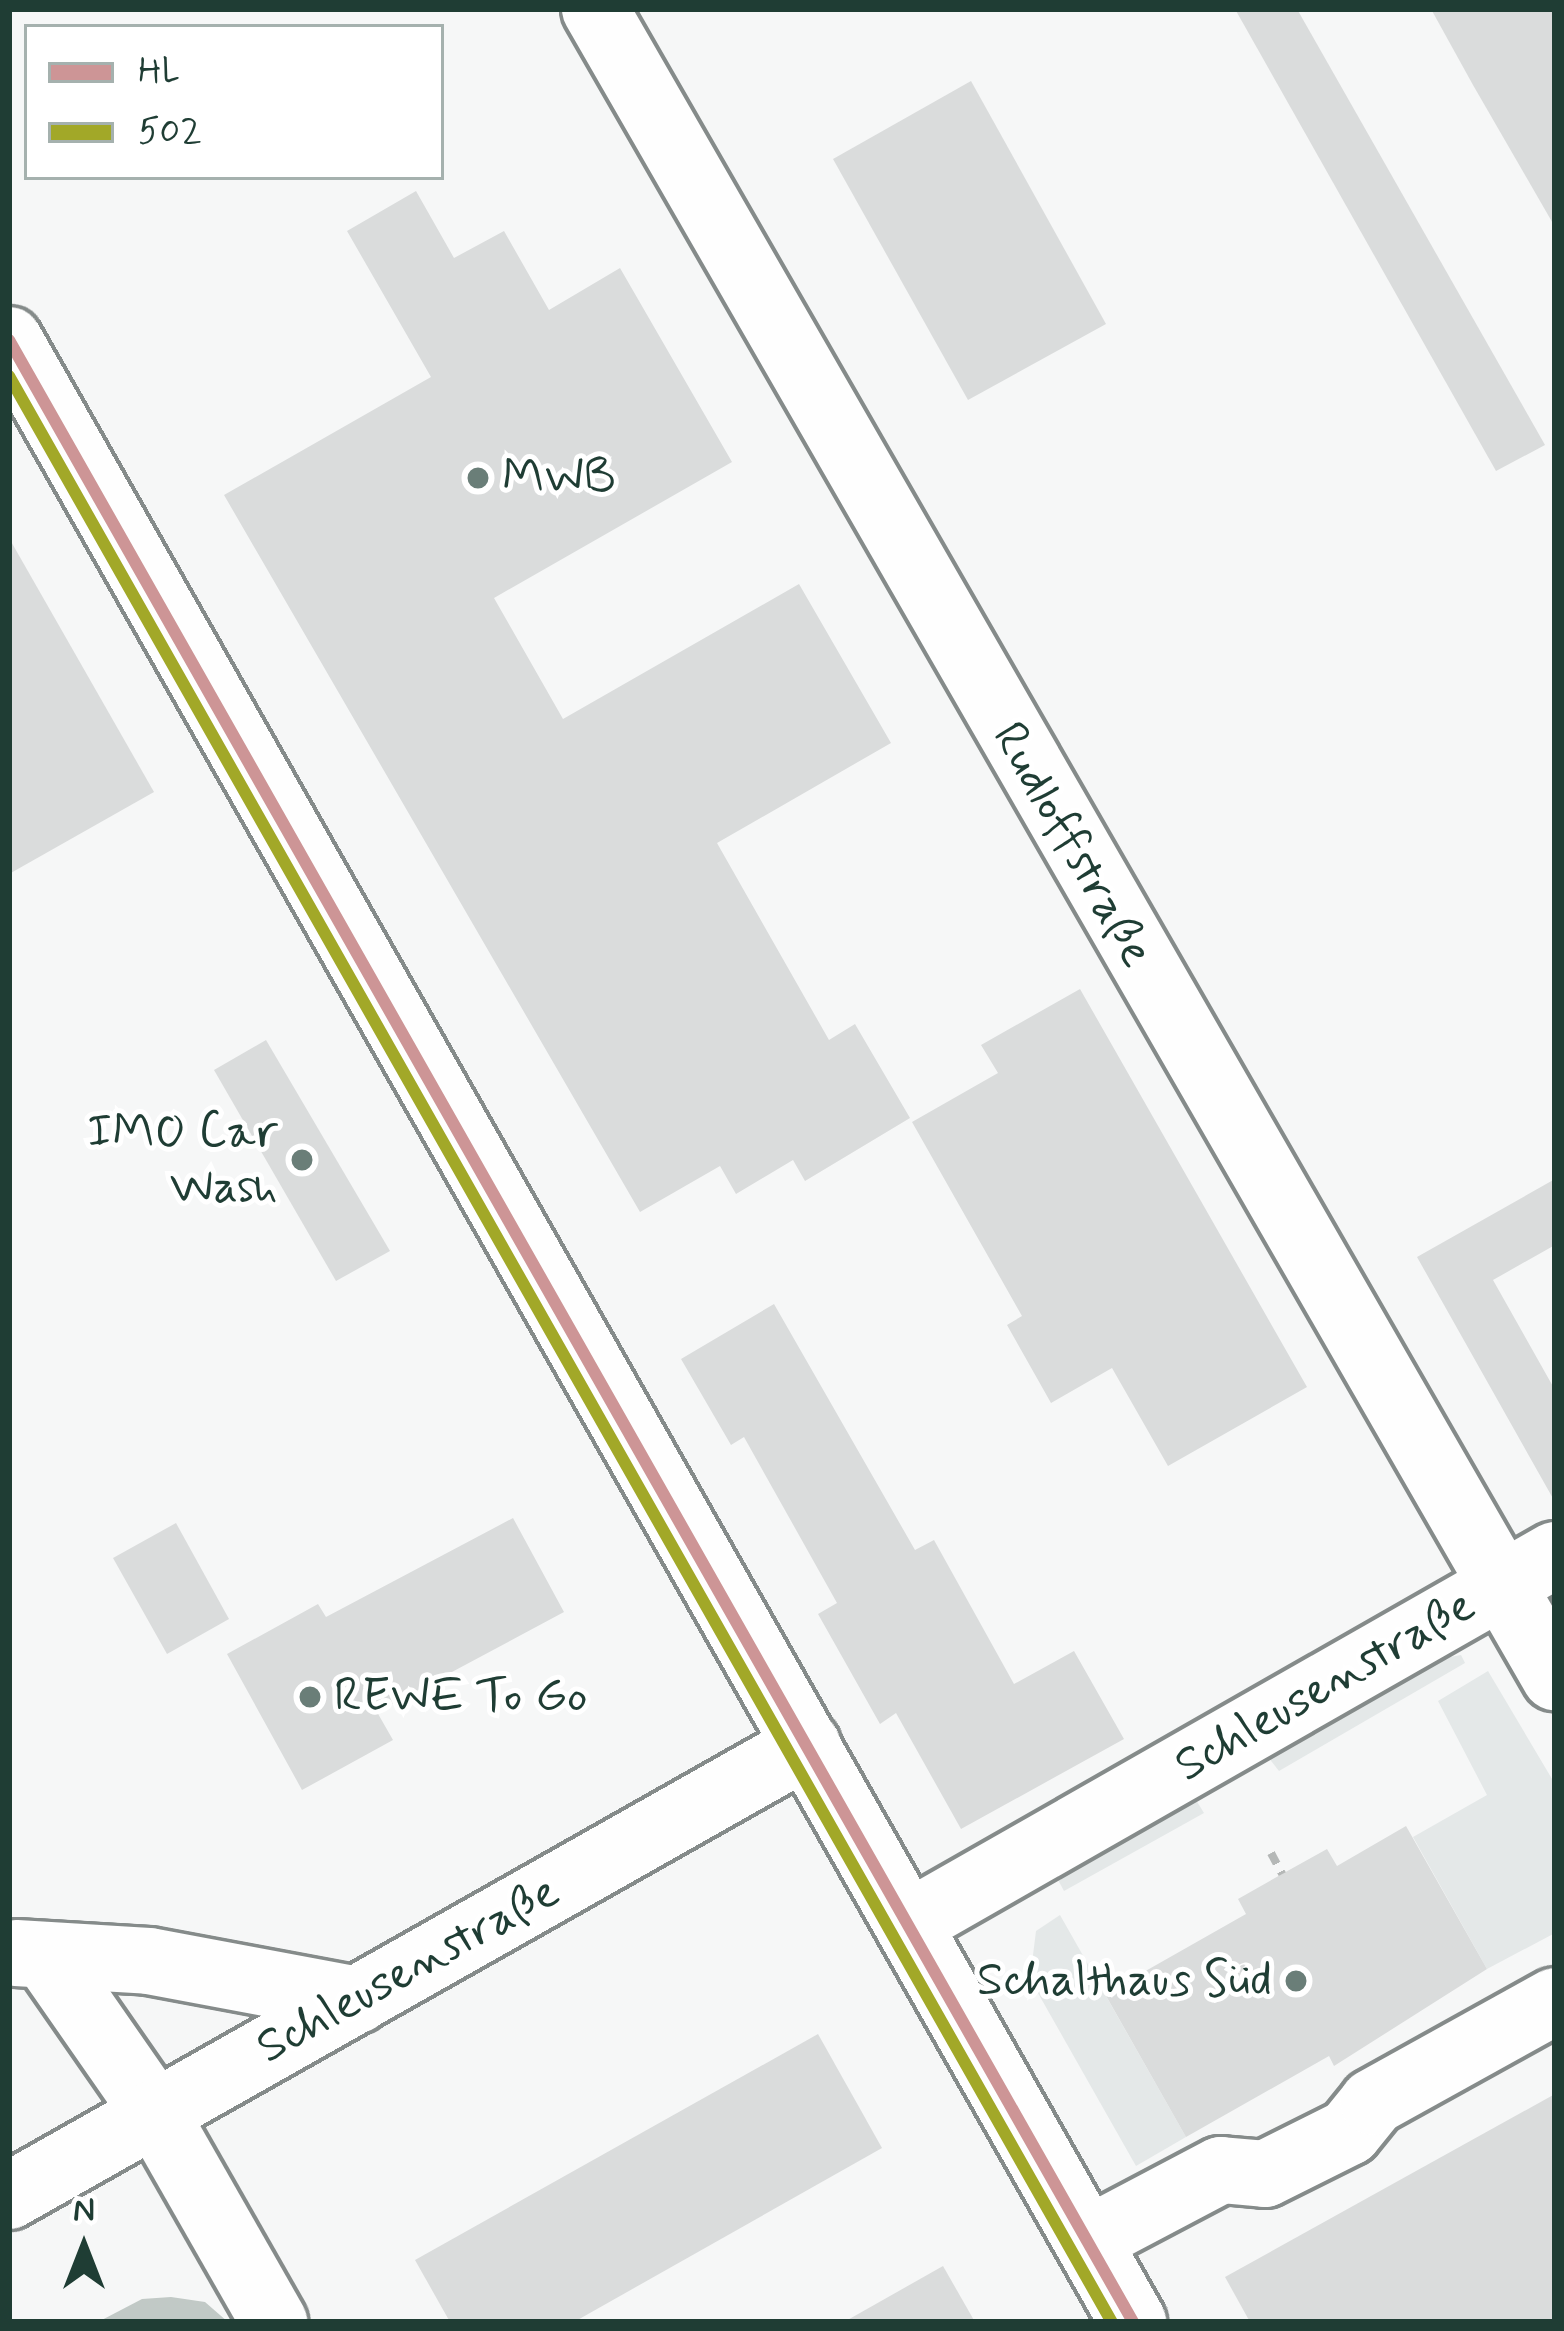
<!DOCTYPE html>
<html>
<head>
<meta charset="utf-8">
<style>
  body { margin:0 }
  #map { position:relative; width:1564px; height:2331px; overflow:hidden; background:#f6f7f7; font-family:Mynerve,sans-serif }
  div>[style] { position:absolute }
  .green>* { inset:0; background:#e4e8e8 }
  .water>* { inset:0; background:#c1c9c6 }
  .building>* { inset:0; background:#dadcdc }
  .path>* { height:8px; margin-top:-4px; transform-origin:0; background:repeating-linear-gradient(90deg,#b5b8b7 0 12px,transparent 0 21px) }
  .roads { filter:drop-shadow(3px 0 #858b8a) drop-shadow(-3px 0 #858b8a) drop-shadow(0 3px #858b8a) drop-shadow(0 -3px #858b8a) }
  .minor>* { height:66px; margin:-33px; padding:0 33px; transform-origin:33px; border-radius:33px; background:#fefefe }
  .major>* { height:66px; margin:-33px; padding:0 33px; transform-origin:33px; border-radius:33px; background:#fefefe }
  .bus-1>* { height:12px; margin:-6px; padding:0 6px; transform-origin:6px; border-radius:6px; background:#cd9596 }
  .bus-2>* { height:12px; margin:-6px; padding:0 6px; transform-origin:6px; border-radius:6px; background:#a2a828 }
  .dots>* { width:33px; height:33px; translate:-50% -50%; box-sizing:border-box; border:6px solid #fff; border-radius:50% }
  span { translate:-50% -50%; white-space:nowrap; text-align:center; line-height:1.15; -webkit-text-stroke:10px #fff; paint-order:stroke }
  .poi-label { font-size:48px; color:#1f3d34 }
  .left { translate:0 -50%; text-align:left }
  .right { translate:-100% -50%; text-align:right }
  .street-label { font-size:48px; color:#1f3d34 }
  .frame { position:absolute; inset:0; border:12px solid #1f3d34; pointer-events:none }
  .legend { position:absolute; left:24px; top:24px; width:420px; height:156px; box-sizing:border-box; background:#fff; border:3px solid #a5b1ae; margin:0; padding:15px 21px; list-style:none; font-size:36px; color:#1f3d34 }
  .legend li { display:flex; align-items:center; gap:24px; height:60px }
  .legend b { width:60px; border:3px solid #a5b1ae }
  .north { position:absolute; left:24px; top:2187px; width:120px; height:120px; -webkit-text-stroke:9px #fff; paint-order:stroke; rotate:0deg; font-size:33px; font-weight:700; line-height:48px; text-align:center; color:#1f3d34 }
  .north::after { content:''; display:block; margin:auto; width:42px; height:54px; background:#1f3d34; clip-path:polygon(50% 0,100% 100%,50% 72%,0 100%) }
</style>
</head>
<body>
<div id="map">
  <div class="green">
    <div style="clip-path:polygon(1461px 1655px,1465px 1663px,1279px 1771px,1268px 1757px,1439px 1659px)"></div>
    <div style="clip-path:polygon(1488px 1671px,1555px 1784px,1555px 1933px,1487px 1969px,1413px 1837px,1487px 1795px,1438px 1701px)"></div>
    <div style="clip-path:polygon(1196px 1800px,1204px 1813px,1064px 1891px,1057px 1878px)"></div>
    <div style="clip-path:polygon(1060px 1915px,1186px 2137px,1136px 2166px,1030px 1979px,1036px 1931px)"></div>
  </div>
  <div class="water">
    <div style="clip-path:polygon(171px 2297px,205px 2302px,228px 2322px,98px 2322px,142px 2299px)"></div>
  </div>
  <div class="building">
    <div style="clip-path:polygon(1235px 9px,1297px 9px,1545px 445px,1496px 471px)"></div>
    <div style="clip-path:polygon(1431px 9px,1555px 9px,1555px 227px,1473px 85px)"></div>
    <div style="clip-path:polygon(971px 81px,1106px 324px,968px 400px,833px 159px)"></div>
    <div style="clip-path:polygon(416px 191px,454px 258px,504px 231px,549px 310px,620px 268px,732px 462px,494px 598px,563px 719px,799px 584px,891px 743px,717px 843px,829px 1040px,855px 1024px,910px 1118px,805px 1181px,793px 1160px,736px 1194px,720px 1166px,640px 1212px,224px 495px,431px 377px,347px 231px)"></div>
    <div style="clip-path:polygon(9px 538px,154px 792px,9px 874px)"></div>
    <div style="clip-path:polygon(1080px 989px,1307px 1387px,1168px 1466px,1112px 1368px,1051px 1403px,1007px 1325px,1022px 1316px,912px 1122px,998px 1073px,981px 1045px)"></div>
    <div style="clip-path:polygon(266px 1040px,390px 1251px,336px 1281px,214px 1070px)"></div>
    <div style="clip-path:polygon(1555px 1179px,1555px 1245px,1493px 1280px,1555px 1390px,1555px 1502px,1417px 1257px)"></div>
    <div style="clip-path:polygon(774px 1304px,915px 1550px,934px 1540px,1014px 1684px,1074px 1651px,1124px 1739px,961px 1829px,896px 1713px,880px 1724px,818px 1614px,837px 1603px,744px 1437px,731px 1445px,681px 1359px)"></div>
    <div style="clip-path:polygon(513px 1518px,564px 1612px,377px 1712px,393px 1740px,302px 1790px,227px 1654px,318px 1604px,326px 1617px)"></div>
    <div style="clip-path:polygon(176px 1523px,229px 1619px,167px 1654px,113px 1558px)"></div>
    <div style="clip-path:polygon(1406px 1826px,1487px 1969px,1334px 2066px,1329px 2056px,1186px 2137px,1105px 1994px,1246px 1914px,1238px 1899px,1282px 1874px,1327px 1849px,1337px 1866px)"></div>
    <div style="clip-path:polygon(818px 2034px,882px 2148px,574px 2322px,450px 2322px,415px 2260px)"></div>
    <div style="clip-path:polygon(1555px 2094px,1555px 2322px,1250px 2322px,1225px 2277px)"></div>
    <div style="clip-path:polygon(943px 2266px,975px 2322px,844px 2322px)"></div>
  </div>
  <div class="path">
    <div style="left:1271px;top:1853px;width:24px;rotate:62deg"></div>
  </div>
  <div class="roads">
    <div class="minor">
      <div style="left:595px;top:9px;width:1925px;rotate:60.08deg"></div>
      <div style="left:908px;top:1924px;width:745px;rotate:-29.7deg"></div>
      <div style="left:16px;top:1953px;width:133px;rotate:3.4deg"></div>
      <div style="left:149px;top:1961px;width:212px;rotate:10.6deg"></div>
      <div style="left:45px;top:1955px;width:193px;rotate:55.2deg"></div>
      <div style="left:155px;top:2113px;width:241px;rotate:60.3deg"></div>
      <div style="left:9px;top:2196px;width:917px;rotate:-29.47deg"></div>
      <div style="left:1088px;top:2240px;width:150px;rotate:-27.8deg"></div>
      <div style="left:1221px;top:2170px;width:44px;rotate:5.2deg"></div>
      <div style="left:1265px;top:2174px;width:94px;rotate:-26.6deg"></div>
      <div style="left:1349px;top:2132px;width:38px;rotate:-51deg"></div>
      <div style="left:1373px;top:2102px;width:208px;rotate:-29deg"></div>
    </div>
    <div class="major">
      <div style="left:9px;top:340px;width:2279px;rotate:60.44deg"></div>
    </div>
  </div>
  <div class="bus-1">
    <div style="left:9px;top:340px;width:2279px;rotate:60.44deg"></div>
  </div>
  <div class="bus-2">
    <div style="left:9px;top:376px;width:2237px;rotate:60.46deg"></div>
  </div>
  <div class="dots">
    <div style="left:478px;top:478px;background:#6a7e78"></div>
    <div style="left:302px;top:1160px;background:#6a7e78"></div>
    <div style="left:310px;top:1697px;background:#6a7e78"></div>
    <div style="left:1296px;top:1981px;background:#6a7e78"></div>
  </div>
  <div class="poi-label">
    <span class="left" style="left:502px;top:478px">MWB</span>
    <span class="right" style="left:278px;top:1160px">IMO Car<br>Wash</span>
    <span class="left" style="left:334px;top:1697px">REWE To Go</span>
    <span class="right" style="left:1272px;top:1981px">Schalthaus Süd</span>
  </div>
  <div class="street-label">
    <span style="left:1072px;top:845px;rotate:60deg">Rudloffstraße</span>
    <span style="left:1325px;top:1686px;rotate:-30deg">Schleusenstraße</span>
    <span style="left:408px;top:1970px;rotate:-29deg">Schleusenstraße</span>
  </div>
  <div class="frame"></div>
  <ul class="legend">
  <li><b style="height:15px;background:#cd9596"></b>HL</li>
  <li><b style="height:15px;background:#a2a828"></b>502</li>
  </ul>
  <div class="north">N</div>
</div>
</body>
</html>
